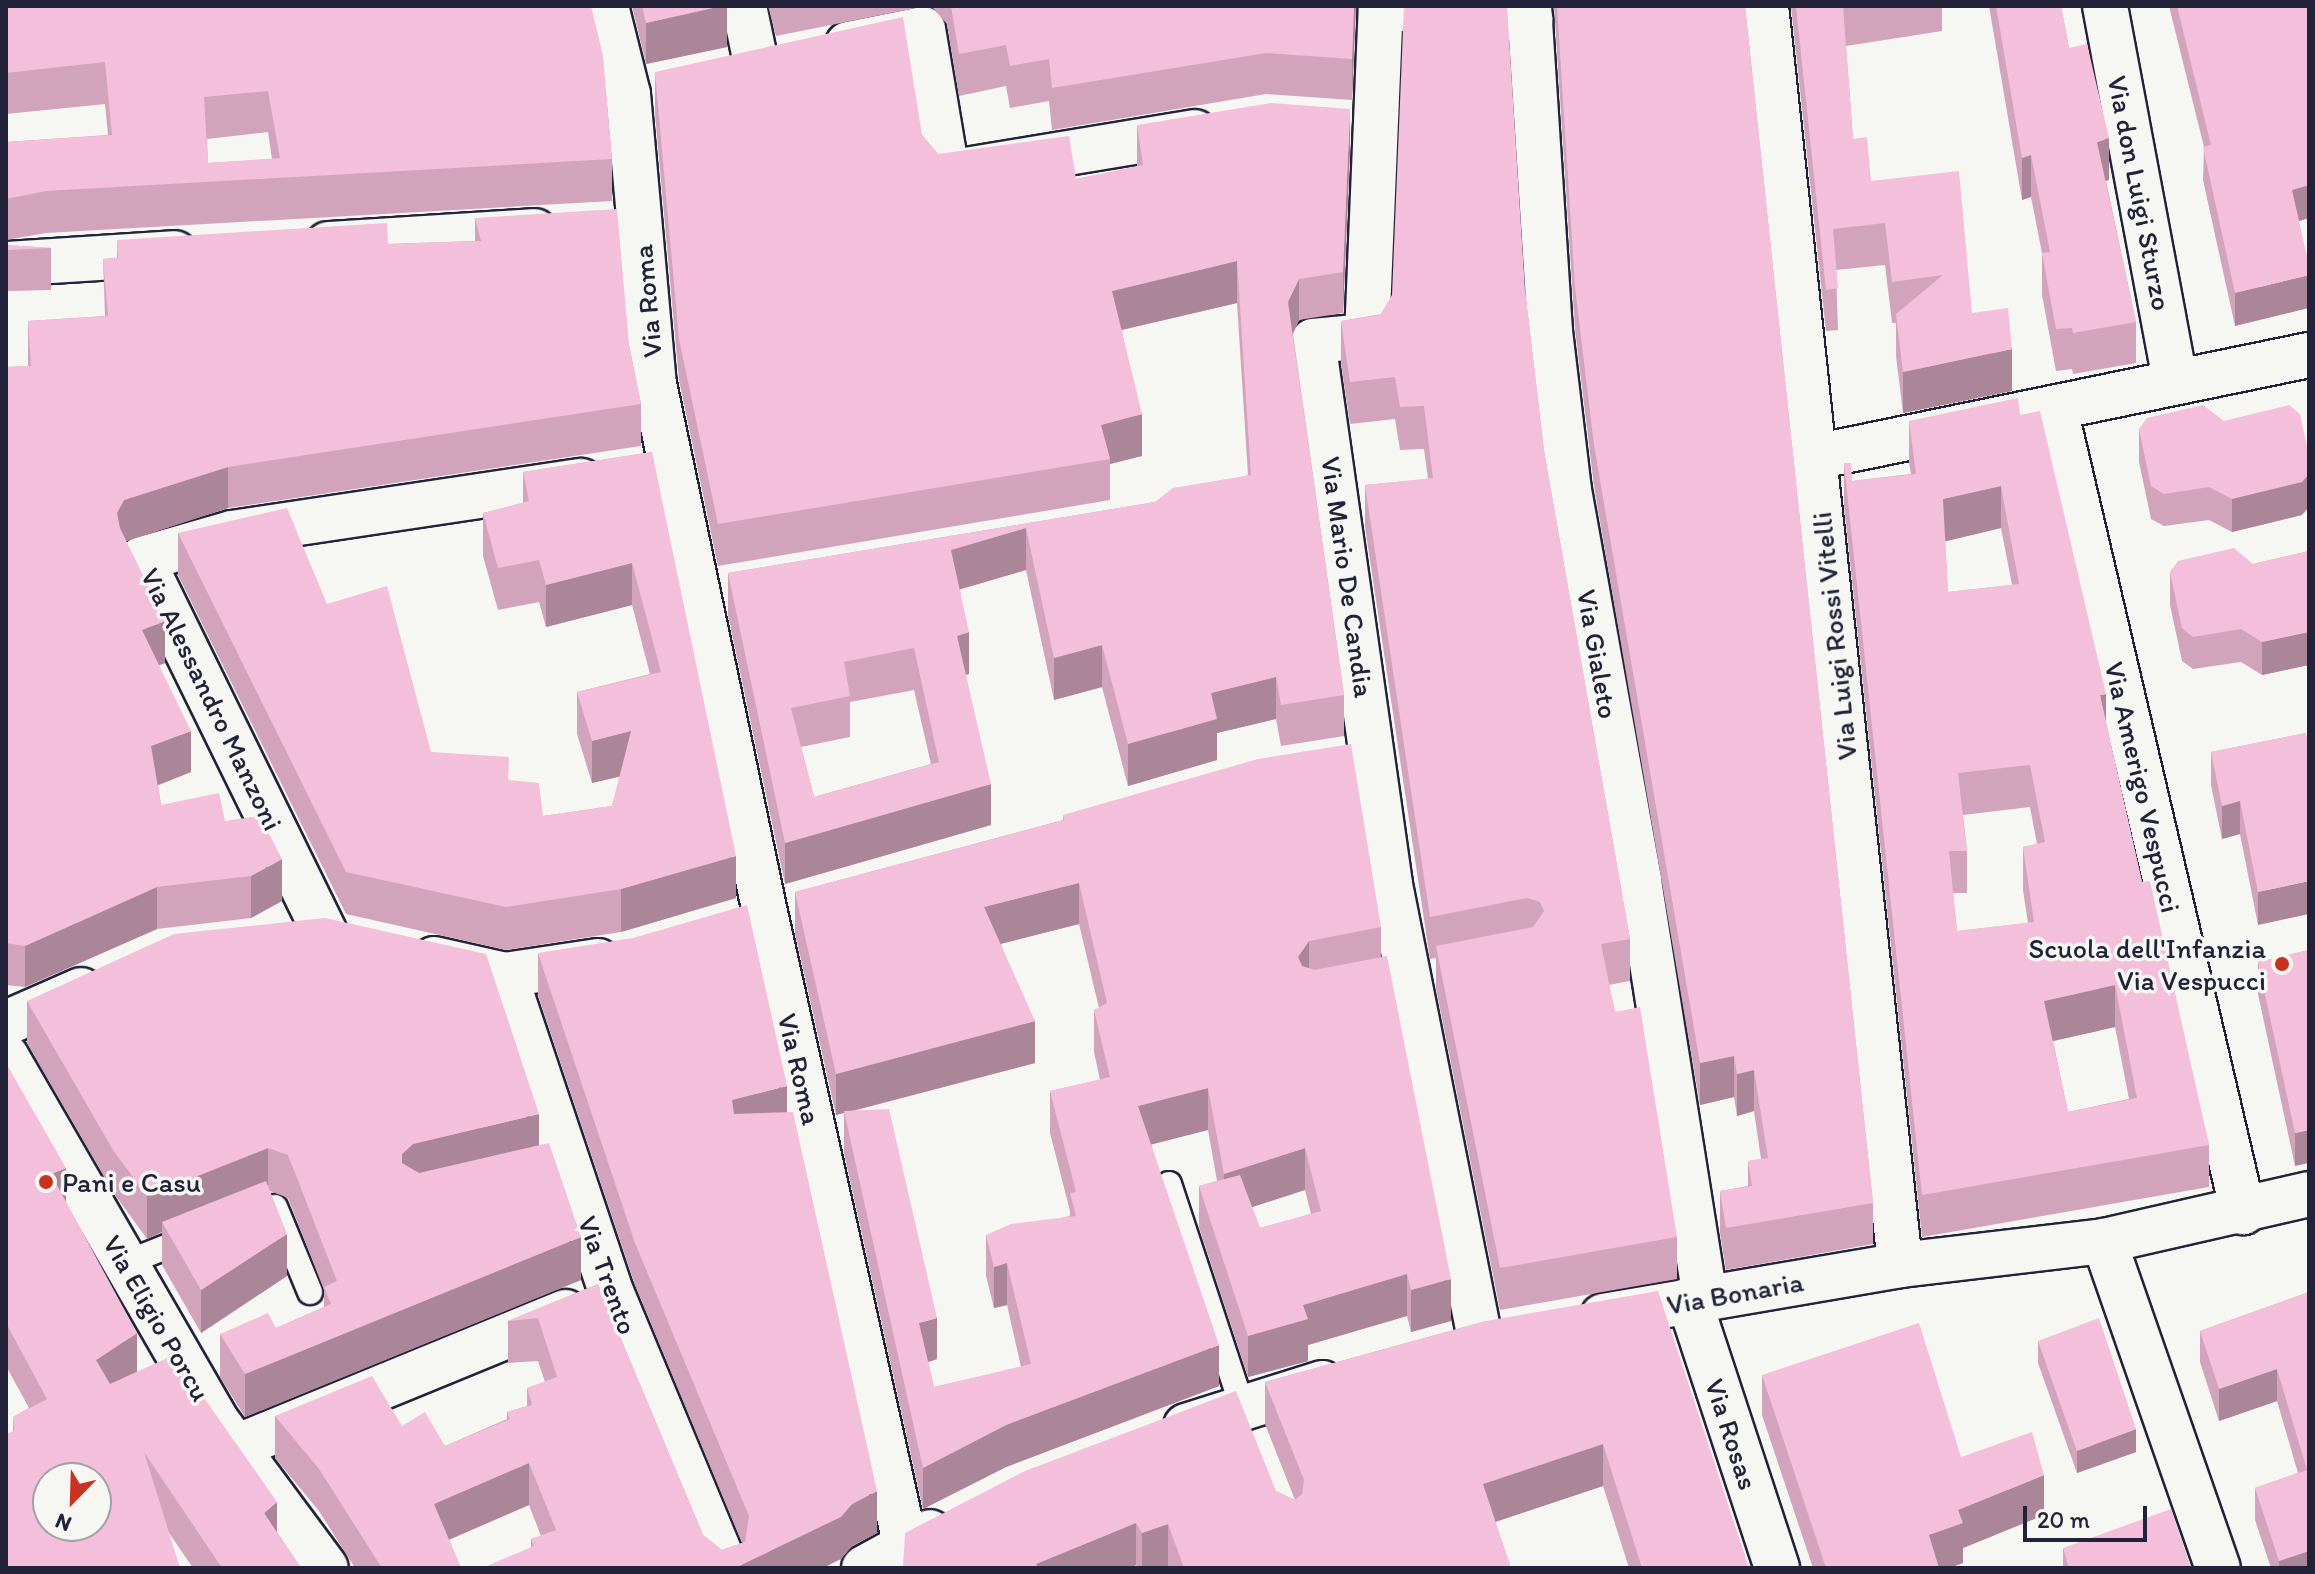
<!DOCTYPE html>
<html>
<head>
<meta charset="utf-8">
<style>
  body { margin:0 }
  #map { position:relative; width:2315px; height:1574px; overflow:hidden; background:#f6f6f2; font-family:Itim,sans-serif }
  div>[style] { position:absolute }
  .roads { filter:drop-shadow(2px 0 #22223b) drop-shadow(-2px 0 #22223b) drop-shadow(0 2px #22223b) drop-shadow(0 -2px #22223b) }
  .service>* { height:24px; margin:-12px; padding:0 12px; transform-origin:12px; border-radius:12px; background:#f6f6f2 }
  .minor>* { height:44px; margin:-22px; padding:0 22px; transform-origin:22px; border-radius:22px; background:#f6f6f2 }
  .tertiary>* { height:44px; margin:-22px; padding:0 22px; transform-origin:22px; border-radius:22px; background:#f6f6f2 }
  .wall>* { inset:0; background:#d2a4bb }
  .shaded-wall>* { inset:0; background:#ab8699 }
  .building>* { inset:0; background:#f4bfda }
  .dots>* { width:22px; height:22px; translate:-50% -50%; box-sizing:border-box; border:4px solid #f6f6f2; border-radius:50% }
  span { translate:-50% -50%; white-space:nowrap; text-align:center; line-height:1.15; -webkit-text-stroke:7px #f6f6f2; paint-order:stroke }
  .street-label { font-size:28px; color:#22223b }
  .poi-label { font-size:28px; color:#22223b }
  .right { translate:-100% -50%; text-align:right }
  .left { translate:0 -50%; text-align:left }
  .frame { position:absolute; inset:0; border:8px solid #22223b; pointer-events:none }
  .north { position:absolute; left:32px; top:1462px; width:80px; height:80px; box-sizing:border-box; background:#f6f6f2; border:2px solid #a1a1a9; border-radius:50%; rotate:203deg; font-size:22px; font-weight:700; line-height:32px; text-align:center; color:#22223b }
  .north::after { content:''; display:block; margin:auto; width:28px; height:36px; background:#c8321e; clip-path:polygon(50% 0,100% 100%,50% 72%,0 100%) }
  .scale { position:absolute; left:2023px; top:1506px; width:124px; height:36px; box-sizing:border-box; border:4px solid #22223b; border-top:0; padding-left:10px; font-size:24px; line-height:28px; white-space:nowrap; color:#22223b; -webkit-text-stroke:6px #f6f6f2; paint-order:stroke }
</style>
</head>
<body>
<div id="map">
  <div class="roads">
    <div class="service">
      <div style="left:1169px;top:1184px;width:246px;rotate:71.8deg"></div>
      <div style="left:275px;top:1207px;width:92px;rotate:67.6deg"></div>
      <div style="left:126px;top:1263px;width:70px;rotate:-21.8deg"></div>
    </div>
    <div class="minor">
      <div style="left:606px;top:6px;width:91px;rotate:76deg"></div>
      <div style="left:628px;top:94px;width:291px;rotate:84.9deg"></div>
      <div style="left:654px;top:384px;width:541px;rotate:78.15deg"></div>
      <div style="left:765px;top:913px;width:645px;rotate:77.47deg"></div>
      <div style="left:744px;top:6px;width:58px;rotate:78.1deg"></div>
      <div style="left:1529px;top:6px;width:326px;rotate:86.3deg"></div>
      <div style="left:1550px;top:331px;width:160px;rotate:83.2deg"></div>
      <div style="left:1569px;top:490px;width:397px;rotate:79.8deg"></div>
      <div style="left:1639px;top:881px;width:421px;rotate:81deg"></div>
      <div style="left:1766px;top:6px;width:1266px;rotate:83.92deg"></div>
      <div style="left:2105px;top:6px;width:380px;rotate:79.4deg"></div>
      <div style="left:848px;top:44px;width:76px;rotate:-11.3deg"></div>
      <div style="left:923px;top:29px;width:146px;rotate:80.5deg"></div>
      <div style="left:947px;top:173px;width:251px;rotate:-9.4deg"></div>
      <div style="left:328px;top:244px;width:207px;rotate:-3.6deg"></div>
      <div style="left:6px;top:264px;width:169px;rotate:-3.7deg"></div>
      <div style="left:2055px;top:409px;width:825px;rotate:76.82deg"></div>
      <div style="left:1815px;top:457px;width:504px;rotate:-11.67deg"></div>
      <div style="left:326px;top:935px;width:419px;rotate:-116.1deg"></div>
      <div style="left:142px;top:559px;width:94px;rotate:-16.1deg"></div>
      <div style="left:232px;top:533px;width:353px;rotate:-8.5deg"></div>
      <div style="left:434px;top:959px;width:73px;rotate:12.7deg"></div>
      <div style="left:505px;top:975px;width:94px;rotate:-8.6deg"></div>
      <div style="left:505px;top:975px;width:336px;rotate:71.5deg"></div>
      <div style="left:612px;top:1294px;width:297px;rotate:67.4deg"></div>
      <div style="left:6px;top:1023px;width:82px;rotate:-23.7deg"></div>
      <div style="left:2104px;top:1241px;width:346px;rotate:70.8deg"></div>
      <div style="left:1689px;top:1300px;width:282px;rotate:71.8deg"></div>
      <div style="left:1603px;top:1316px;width:301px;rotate:-9.7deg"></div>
      <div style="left:1900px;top:1265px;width:205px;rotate:-6.7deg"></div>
      <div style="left:2104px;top:1241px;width:210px;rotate:-12.9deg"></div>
      <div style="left:1480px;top:1339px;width:464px;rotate:-101.2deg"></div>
      <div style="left:1390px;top:884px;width:548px;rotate:-98.07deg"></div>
      <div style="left:1313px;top:341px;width:54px;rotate:-5.3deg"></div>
      <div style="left:1367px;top:336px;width:329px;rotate:-87.6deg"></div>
      <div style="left:1381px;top:7px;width:150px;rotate:5deg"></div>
      <div style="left:1186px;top:1426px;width:143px;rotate:-17.5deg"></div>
      <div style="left:236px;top:1447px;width:356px;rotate:-22.3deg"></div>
      <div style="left:864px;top:1568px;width:75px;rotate:-28.6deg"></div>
    </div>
    <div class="tertiary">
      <div style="left:6px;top:1056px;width:420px;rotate:60deg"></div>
      <div style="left:216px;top:1420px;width:184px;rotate:53.4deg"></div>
    </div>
  </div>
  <div class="wall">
    <div style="clip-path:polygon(evenodd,6px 6px,612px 159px,612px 201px,46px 233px,6px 240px,6px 142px,108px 135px,105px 104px,6px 114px,6px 6px,268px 132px,272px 159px,208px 163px,207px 139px,268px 132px)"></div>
    <div style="clip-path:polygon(632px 6px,727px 6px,727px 47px,646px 64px)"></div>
    <div style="clip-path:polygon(768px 6px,926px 6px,776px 36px)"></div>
    <div style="clip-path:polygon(931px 6px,1356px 6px,1352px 100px,1266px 94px,1052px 130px,1049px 101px,1010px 108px,1006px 86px,959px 96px,947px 24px)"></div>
    <div style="clip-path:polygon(1554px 6px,1745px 6px,1873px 1203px,1873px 1244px,1726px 1270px,1720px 1233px,1720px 1191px,1748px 1186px,1748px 1161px,1761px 1159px,1754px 1111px,1737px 1116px,1734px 1097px,1700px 1105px,1594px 486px,1575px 329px)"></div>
    <div style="clip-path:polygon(1791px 6px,1942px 6px,1942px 31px,1846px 46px,1853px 139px,1871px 181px,1972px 313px,2012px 391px,1903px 413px,1896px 356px,1896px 323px,1892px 323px,1885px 265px,1836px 270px,1838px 330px,1826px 331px)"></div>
    <div style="clip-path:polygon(1989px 6px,2061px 6px,2069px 48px,2109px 180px,2106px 181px,2136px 322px,2136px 363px,2073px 374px,2072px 369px,2056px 371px,2042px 295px,2042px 253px,2031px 197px,2022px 200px)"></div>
    <div style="clip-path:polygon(2169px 6px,2309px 6px,2309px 218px,2299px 221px,2235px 326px,2203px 180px,2204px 147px)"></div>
    <div style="clip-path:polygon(evenodd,655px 72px,922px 135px,938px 154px,1076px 179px,1137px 167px,1137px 125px,1350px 150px,1343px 313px,1299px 320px,1293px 334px,1344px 695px,1344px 736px,1281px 746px,1276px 719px,1217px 733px,1217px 760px,1128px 786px,1102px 687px,1054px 700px,1026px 570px,960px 589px,969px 674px,966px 675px,991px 825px,785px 884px,728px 615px,728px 573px,1155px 502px,1248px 475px,1237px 303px,1122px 330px,1142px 456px,1110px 464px,1110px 500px,718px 566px,679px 380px,655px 114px,655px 72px,914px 690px,931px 764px,814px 797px,801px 747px,850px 737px,850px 702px,914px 690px)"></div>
    <div style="clip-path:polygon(475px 218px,629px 345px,641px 404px,641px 446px,228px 508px,126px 541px,165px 663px,159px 665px,191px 772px,158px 785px,161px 805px,225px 821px,282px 901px,251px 918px,157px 929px,25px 987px,6px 985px,6px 367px,28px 366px,28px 321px,105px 316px,103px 259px,117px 258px,117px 240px,388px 244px,475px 241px)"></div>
    <div style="clip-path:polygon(6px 245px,51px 248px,51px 290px,6px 291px)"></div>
    <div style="clip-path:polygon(1525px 290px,1544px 451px,1630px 939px,1630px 981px,1609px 985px,1615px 1012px,1677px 1237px,1677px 1279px,1500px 1310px,1436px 988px,1436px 958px,1430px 959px,1365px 527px,1365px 485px,1428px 479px,1424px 449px,1400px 450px,1395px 419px,1350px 424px,1341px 363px,1341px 321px)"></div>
    <div style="clip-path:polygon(evenodd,2020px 415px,2106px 723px,2142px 882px,2209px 1145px,2209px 1187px,1922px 1237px,1844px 505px,1844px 463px,1852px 481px,1911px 474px,1909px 463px,1909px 421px,2020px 415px,2001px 528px,2012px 585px,1948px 592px,1945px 541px,2001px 528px,2020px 415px,2030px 807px,2037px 844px,2023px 847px,2023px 890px,2028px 923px,1957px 931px,1953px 893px,1967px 893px,1967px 851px,1963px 815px,2030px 807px,2020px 415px,2115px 1027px,2129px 1099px,2068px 1112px,2053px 1041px,2115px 1027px)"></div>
    <div style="clip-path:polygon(2139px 429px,2302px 515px,2232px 532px,2209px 520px,2164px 526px,2151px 519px,2139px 462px)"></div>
    <div style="clip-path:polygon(652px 452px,736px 898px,621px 932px,506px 950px,346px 914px,178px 575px,178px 533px,327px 604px,431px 752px,509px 780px,543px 816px,612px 806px,620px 776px,592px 783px,577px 734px,577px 692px,650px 674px,632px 605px,546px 627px,539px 602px,498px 610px,483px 556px,483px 513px,523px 503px,523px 472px)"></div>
    <div style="clip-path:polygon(2309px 551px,2309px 665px,2262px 675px,2241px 662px,2193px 669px,2182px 661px,2170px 605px,2170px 572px,2253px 564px)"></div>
    <div style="clip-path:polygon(2306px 733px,2258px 925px,2240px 834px,2222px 839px,2211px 785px,2211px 752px)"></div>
    <div style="clip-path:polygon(evenodd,1063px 815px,1381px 927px,1381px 957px,1451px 1321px,1411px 1332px,1407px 1316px,1308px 1345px,1308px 1361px,1248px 1377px,1199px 1227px,1199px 1186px,1217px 1181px,1208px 1130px,1151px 1144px,1219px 1386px,1006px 1467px,923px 1509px,844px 1153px,844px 1113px,836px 1115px,795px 933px,795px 892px,1063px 820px,1063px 815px,1079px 924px,1099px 1008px,1094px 1010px,1094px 1052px,1100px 1080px,1050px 1091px,1050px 1133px,1070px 1211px,1070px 1216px,986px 1235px,986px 1276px,994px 1308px,1007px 1305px,1021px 1367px,934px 1387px,928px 1362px,937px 1359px,853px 1111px,1035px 1063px,1001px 944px,1079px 924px,1063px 815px,1305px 1190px,1311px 1214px,1260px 1228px,1252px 1207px,1305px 1190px)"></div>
    <div style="clip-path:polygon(2309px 950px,2295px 1166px,2258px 994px,2258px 962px)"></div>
    <div style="clip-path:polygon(538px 953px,787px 1112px,877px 1533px,852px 1546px,841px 1559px,531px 1547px,531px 1539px,541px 1536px,529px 1505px,449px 1540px,461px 1568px,355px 1568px,319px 1511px,275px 1458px,275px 1416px,402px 1426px,445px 1446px,507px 1419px,507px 1412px,527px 1406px,527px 1388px,545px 1382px,538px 1361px,508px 1363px,508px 1321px,598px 1284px,703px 1535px,722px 1550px,742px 1543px,635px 1285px,538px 995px)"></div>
    <div style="clip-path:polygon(27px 1001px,539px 1145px,581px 1280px,245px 1417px,220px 1377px,220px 1334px,276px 1328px,324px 1307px,324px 1290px,288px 1198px,270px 1191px,287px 1276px,201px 1333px,162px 1265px,162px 1232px,147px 1239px,113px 1192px,27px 1043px)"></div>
    <div style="clip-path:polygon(6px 1063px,137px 1372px,277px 1532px,301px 1568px,193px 1568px,169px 1533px,13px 1431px,13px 1417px,29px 1408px,6px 1366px)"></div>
    <div style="clip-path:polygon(2309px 1292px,2309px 1568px,2271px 1568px,2255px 1520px,2255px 1488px,2298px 1473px,2277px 1401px,2219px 1421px,2200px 1362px,2200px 1331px)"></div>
    <div style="clip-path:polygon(1486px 1321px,1749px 1568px,1629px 1568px,1603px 1486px,1495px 1522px,1511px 1568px,1168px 1568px,1168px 1566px,1163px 1568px,1138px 1568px,1136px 1565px,1130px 1568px,903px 1568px,1276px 1491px,1295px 1500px,1265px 1424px,1265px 1382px)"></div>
    <div style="clip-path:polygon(2038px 1341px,2136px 1452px,2077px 1473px,2038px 1363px)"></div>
    <div style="clip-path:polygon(1762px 1375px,1961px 1457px,2044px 1515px,1963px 1548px,1963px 1563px,1949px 1568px,1813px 1568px,1762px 1415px)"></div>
    <div style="clip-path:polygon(2063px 1548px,2191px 1568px,2063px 1568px)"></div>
  </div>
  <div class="shaded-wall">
    <div style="clip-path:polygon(722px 6px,727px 6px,727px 47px,646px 64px,646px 23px)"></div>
    <div style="clip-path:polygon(1354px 6px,1356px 6px,1352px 100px,1352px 59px)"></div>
    <div style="clip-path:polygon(1350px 109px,1350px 150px,1343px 313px,1343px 272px)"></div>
    <div style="clip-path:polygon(2109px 138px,2109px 180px,2097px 183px,2097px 142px)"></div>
    <div style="clip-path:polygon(2031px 155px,2031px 197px,2022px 200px,2022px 158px)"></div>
    <div style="clip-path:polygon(2309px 185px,2309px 218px,2292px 223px,2292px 190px)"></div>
    <div style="clip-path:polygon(1237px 261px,1237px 303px,1112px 332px,1112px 291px)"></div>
    <div style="clip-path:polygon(2309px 275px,2309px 308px,2235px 326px,2235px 293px)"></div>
    <div style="clip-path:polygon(1299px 279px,1299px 320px,1288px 344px,1288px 302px)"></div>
    <div style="clip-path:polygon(2012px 349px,2012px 391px,1903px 413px,1903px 372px)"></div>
    <div style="clip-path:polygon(1142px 414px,1142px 456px,1110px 464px,1110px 459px,1101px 425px)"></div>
    <div style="clip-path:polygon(228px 467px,228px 508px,124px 542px,117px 555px,117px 513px,124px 500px)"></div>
    <div style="clip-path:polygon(2309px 474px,2309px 507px,2302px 515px,2232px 532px,2232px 499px)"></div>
    <div style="clip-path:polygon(2001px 486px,2001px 528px,1943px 542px,1943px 499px)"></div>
    <div style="clip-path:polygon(1026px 528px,1026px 570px,951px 592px,951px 550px)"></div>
    <div style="clip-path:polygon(632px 563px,632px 605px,546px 627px,546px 585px)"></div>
    <div style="clip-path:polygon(165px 621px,165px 663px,142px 672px,142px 630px)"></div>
    <div style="clip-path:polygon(969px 632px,969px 674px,957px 677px,957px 636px)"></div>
    <div style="clip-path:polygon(2309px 632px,2309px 665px,2262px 675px,2262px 642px)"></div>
    <div style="clip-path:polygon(1102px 645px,1102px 687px,1054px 700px,1054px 658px)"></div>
    <div style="clip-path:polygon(1276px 677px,1276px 719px,1217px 733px,1217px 760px,1128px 786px,1128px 744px,1211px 693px)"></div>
    <div style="clip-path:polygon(2106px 694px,2106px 736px,2100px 695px)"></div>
    <div style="clip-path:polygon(191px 731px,191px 772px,151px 788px,151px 746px)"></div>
    <div style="clip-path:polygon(631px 731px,631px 774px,592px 783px,592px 741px)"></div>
    <div style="clip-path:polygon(991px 784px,991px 825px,785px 884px,785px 843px)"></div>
    <div style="clip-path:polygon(2240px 801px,2240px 834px,2222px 839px,2222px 806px)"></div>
    <div style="clip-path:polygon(736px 856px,736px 898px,621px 932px,621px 889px)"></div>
    <div style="clip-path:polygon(282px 859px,282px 901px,251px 918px,251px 876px)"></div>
    <div style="clip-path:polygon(2309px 881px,2309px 914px,2258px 925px,2258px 892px)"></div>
    <div style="clip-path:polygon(1079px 883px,1079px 924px,984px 948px,984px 907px)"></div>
    <div style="clip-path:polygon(157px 887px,157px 929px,25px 987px,25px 946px)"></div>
    <div style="clip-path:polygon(1309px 941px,1309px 983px,1298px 957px)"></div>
    <div style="clip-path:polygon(2115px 985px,2115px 1027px,2044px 1043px,2044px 1001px)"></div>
    <div style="clip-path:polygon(1035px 1021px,1035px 1063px,836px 1115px,836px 1074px)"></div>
    <div style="clip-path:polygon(1734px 1056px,1734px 1097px,1700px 1105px,1700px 1063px)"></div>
    <div style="clip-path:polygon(1754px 1070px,1754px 1111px,1737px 1116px,1737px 1074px)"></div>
    <div style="clip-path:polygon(787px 1086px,787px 1128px,732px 1143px,732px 1100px)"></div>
    <div style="clip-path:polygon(1208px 1088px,1208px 1130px,1138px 1148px,1138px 1106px)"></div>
    <div style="clip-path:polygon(539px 1114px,539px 1156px,402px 1205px,402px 1154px,413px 1144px)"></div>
    <div style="clip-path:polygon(2309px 1130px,2309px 1163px,2295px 1166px,2295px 1133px)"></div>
    <div style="clip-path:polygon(268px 1148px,268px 1190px,162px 1222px,162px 1232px,147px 1239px,147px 1196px)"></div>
    <div style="clip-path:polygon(1305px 1148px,1305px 1190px,1224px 1216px,1224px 1174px)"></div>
    <div style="clip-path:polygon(66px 1168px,66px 1210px,51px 1174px)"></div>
    <div style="clip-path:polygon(287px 1234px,287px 1276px,201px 1333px,201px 1290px)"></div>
    <div style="clip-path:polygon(581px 1237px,581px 1280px,245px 1417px,245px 1374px)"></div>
    <div style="clip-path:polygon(1007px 1263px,1007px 1305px,994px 1308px,994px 1267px)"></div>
    <div style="clip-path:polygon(1407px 1274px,1407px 1316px,1308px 1345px,1308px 1361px,1248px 1377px,1248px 1336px,1303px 1305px)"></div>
    <div style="clip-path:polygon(1451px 1279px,1451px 1321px,1411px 1332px,1411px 1290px)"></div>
    <div style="clip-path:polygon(937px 1318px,937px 1359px,919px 1365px,919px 1323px)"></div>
    <div style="clip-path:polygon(137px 1333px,137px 1375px,96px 1402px,96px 1360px)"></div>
    <div style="clip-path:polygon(1219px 1345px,1219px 1386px,1006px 1467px,923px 1509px,923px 1468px,1006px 1425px)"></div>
    <div style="clip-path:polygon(2277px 1369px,2277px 1401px,2219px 1421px,2219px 1389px)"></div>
    <div style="clip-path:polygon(2136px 1429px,2136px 1452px,2077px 1473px,2077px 1451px)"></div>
    <div style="clip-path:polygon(1603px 1444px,1603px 1486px,1483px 1526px,1483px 1484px)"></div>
    <div style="clip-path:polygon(529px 1463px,529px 1505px,434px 1546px,434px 1504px)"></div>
    <div style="clip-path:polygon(2044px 1475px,2044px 1515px,1963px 1548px,1963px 1563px,1949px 1568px,1929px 1568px,1929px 1535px,1958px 1510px)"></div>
    <div style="clip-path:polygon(877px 1491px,877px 1533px,852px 1546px,841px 1559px,823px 1568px,735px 1568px)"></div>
    <div style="clip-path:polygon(277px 1502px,277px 1544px,264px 1513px)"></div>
    <div style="clip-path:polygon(1136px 1523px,1136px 1565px,1130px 1568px,1036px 1568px,1036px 1564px)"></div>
    <div style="clip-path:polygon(1168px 1524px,1168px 1566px,1163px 1568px,1142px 1568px,1142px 1533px)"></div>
    <div style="clip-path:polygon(2309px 1551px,2309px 1568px,2279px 1568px,2279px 1561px)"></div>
  </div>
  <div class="building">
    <div style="clip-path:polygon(evenodd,6px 6px,591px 6px,603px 56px,612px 159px,46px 191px,6px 199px,6px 142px,112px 135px,105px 62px,6px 73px,6px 6px,268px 91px,280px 158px,208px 163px,204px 97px,268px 91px)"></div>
    <div style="clip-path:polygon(642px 6px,722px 6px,646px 23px)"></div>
    <div style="clip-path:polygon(951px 6px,1354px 6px,1352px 59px,1266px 53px,1052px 88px,1049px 59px,1010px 66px,1006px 45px,959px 54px)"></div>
    <div style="clip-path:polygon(1404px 6px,1507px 6px,1525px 290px,1544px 451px,1630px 939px,1601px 944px,1615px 1012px,1640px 1007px,1677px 1237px,1500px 1268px,1436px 946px,1533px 927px,1544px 911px,1540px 902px,1527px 898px,1430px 917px,1365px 485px,1433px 478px,1424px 406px,1400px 407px,1395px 377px,1350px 382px,1341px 321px,1380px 315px,1392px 295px)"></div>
    <div style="clip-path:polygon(1557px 6px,1745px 6px,1873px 1203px,1726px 1228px,1720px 1191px,1752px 1186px,1748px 1161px,1768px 1158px,1754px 1070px,1737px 1074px,1734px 1056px,1700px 1063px,1594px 445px,1575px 287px)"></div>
    <div style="clip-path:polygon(1796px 6px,1843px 6px,1853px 139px,1867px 137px,1871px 181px,1959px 171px,1972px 313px,2008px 308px,2012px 349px,1903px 372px,1896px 314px,1943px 275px,1892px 282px,1885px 223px,1833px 229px,1838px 288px,1826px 290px)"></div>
    <div style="clip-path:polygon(1996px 6px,2061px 6px,2069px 48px,2087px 44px,2109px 138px,2097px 142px,2136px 322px,2073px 333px,2072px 328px,2056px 329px,2042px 253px,2050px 252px,2031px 155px,2022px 158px)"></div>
    <div style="clip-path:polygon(2177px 6px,2309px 6px,2309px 185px,2292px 190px,2309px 265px,2309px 275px,2235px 293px,2203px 147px,2211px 145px)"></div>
    <div style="clip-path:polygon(evenodd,903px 17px,922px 135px,938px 154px,1069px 136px,1076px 179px,1143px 165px,1137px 125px,1271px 103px,1350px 109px,1343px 272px,1299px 279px,1288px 302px,1344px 695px,1281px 705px,1276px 677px,1211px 693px,1217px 719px,1128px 744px,1102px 645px,1054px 658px,1026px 528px,951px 550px,969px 632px,957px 636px,991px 784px,785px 843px,728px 573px,1155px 502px,1173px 488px,1251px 475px,1237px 261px,1112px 291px,1142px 414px,1101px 425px,1110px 459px,718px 524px,679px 339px,655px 72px,903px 17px,914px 648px,939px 762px,814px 797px,791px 708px,850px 696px,844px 662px,914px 648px)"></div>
    <div style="clip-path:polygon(617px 209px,629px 345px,641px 404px,228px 467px,124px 500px,117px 513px,120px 528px,165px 621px,142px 630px,191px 731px,151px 746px,161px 805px,219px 793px,225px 821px,260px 816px,282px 859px,251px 876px,157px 887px,25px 946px,6px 943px,6px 526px,7px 526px,6px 523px,6px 367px,31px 366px,28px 321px,108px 316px,103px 259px,118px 258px,117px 240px,387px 223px,388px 244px,481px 241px,475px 218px)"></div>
    <div style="clip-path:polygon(6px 245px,51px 248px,6px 250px)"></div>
    <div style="clip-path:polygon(evenodd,2018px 398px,2020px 415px,2040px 411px,2106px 694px,2100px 695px,2142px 882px,2150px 881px,2209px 1145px,1922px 1195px,1844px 463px,1851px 463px,1852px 481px,1916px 474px,1909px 421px,2018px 398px,2001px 486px,2019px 584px,1948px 592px,1943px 499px,2001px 486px,2018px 398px,2030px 765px,2045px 842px,2023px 847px,2034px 922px,1957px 931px,1949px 851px,1967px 851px,1958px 773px,2030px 765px,2018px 398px,2115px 985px,2137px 1098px,2068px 1112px,2044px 1001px,2115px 985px)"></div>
    <div style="clip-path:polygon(2203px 405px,2224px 421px,2289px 405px,2300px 414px,2309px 456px,2309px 474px,2302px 482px,2232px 499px,2209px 487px,2164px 494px,2151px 486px,2139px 429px,2147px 418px)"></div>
    <div style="clip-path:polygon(652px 452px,736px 856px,621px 889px,506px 907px,346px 872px,178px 533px,287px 508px,327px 604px,387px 586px,431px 752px,509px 757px,508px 780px,539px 783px,543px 816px,612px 806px,631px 731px,592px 741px,577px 692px,661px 672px,632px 563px,546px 585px,539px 560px,498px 568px,483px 513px,529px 501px,523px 472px)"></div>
    <div style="clip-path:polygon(2234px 548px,2253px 564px,2309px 551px,2309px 632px,2262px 642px,2241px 629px,2193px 637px,2182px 628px,2170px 572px,2178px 561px)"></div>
    <div style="clip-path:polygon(2306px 733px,2309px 748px,2309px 881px,2258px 892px,2240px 801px,2222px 806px,2211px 752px)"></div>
    <div style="clip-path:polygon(1351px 744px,1381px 927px,1309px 941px,1298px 957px,1302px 966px,1315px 970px,1387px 956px,1451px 1279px,1411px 1290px,1407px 1274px,1303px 1305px,1308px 1319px,1248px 1336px,1199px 1186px,1240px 1175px,1260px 1228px,1321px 1211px,1305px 1148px,1224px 1174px,1208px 1088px,1138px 1106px,1219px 1345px,1006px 1425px,923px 1468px,844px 1111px,889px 1109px,937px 1318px,919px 1323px,934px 1387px,1031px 1364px,1007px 1263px,994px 1267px,986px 1235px,1011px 1224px,1076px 1216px,1070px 1193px,1076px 1192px,1050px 1091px,1110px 1077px,1094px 1010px,1107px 1003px,1079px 883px,984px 907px,1035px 1021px,836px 1074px,795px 892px,1064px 820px,1063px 815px,1258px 759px)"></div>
    <div style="clip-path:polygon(747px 905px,787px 1086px,732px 1100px,734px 1114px,793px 1112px,877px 1491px,852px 1504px,841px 1517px,735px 1568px,482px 1568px,534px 1546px,531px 1539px,556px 1530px,529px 1463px,434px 1504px,461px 1568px,382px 1568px,319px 1469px,275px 1416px,372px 1376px,402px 1426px,425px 1412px,445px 1446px,510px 1419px,507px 1412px,532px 1405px,527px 1388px,557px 1377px,538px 1318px,508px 1321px,598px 1284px,703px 1535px,722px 1550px,745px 1542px,749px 1516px,635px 1243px,538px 953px,633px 938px)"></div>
    <div style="clip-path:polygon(325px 918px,486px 954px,539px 1114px,413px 1144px,402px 1154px,402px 1163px,419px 1173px,549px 1143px,581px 1237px,245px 1374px,220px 1334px,268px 1313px,276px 1328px,331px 1304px,324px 1287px,337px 1281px,288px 1155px,268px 1148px,147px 1196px,113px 1150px,27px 1001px,174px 934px)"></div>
    <div style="clip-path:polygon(2309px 950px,2309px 1130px,2295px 1133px,2258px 962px)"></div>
    <div style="clip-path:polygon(evenodd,6px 1063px,66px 1168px,51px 1174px,137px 1333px,96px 1360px,110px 1384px,174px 1355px,277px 1502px,264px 1513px,301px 1568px,222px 1568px,144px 1452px,180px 1568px,6px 1568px,6px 1434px,14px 1431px,13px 1417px,47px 1399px,6px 1323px,6px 1063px,48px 1478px,96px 1478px,96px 1526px,48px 1526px,48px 1478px)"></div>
    <div style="clip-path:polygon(266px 1181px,287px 1234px,201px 1290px,162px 1222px)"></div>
    <div style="clip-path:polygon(1658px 1291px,1749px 1568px,1642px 1568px,1603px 1444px,1483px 1484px,1511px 1568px,1184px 1568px,1168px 1524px,1142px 1533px,1136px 1523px,1036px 1564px,1038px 1568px,903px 1568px,905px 1533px,1025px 1471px,1236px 1391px,1276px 1491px,1295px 1500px,1302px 1494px,1304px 1480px,1265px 1382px,1486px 1321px)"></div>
    <div style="clip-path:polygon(2309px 1292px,2309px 1551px,2279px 1561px,2255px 1488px,2307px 1470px,2277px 1369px,2219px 1389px,2200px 1331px)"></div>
    <div style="clip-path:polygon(2099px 1318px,2136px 1429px,2077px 1451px,2038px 1341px)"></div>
    <div style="clip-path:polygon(1919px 1323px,1961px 1457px,2032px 1432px,2044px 1475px,1958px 1510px,1963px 1523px,1929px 1535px,1939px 1568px,1826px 1568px,1762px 1375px)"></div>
    <div style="clip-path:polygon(2171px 1509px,2191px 1568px,2069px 1568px,2063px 1548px)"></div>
  </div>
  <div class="dots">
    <div style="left:2282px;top:964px;background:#c8321e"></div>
    <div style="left:46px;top:1182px;background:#c8321e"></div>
  </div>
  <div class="street-label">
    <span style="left:2140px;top:193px;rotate:79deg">Via don Luigi Sturzo</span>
    <span style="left:647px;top:301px;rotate:-95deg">Via Roma</span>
    <span style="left:1348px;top:577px;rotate:82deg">Via Mario De Candia</span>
    <span style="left:1834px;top:636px;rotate:-96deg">Via Luigi Rossi Vitelli</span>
    <span style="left:1598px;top:654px;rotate:80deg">Via Gialeto</span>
    <span style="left:212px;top:699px;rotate:64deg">Via Alessandro Manzoni</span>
    <span style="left:2143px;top:787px;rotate:77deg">Via Amerigo Vespucci</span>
    <span style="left:800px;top:1069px;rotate:77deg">Via Roma</span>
    <span style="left:608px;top:1275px;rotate:70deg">Via Trento</span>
    <span style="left:1735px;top:1293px;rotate:-10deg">Via Bonaria</span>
    <span style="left:157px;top:1318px;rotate:60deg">Via Eligio Porcu</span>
    <span style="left:1732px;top:1434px;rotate:72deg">Via Rosas</span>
  </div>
  <div class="poi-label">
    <span class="right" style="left:2266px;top:964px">Scuola dell'Infanzia<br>Via Vespucci</span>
    <span class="left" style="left:62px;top:1182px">Pani e Casu</span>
  </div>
  <div class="frame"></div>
  <div class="north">N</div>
  <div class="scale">20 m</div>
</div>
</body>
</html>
